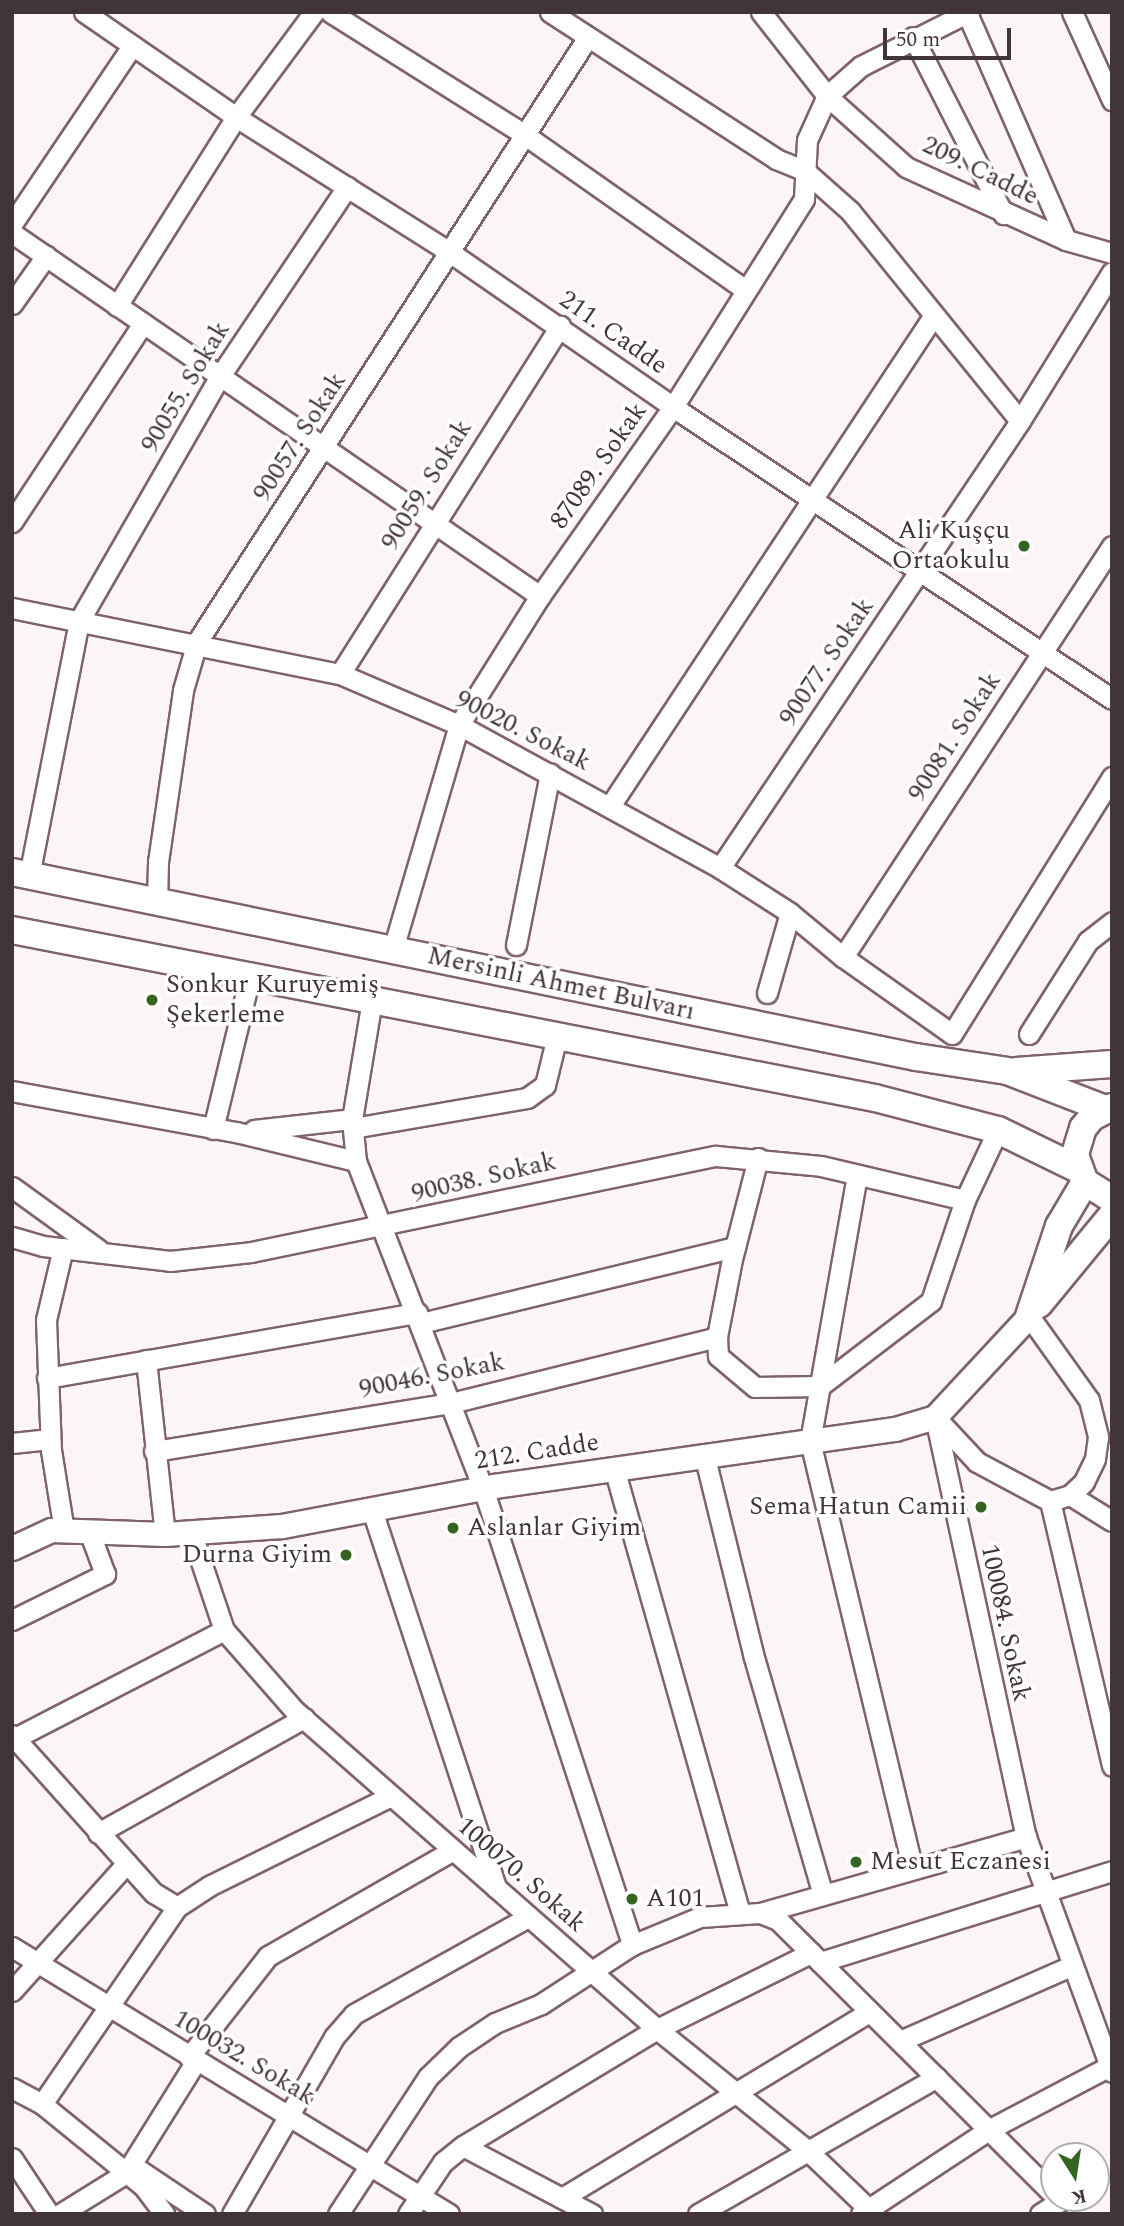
<!DOCTYPE html>
<html>
<head>
<meta charset="utf-8">
<style>
  body { margin:0 }
  #map { position:relative; width:1124px; height:2226px; overflow:hidden; background:#fbf5f6; font-family:Spectral,serif }
  div>[style] { position:absolute }
  .roads { filter:drop-shadow(2px 0 #7f636b) drop-shadow(-2px 0 #7f636b) drop-shadow(0 2px #7f636b) drop-shadow(0 -2px #7f636b) }
  .minor>* { height:19px; margin:-9.5px; padding:0 9.5px; transform-origin:9.5px; border-radius:9.5px; background:#fff }
  .tertiary>* { height:23px; margin:-11.5px; padding:0 11.5px; transform-origin:11.5px; border-radius:11.5px; background:#fff }
  .secondary>* { height:26px; margin:-13px; padding:0 13px; transform-origin:13px; border-radius:13px; background:#fff }
  .dots>* { width:19px; height:19px; translate:-50% -50%; box-sizing:border-box; border:4px solid #fff; border-radius:50% }
  span { translate:-50% -50%; white-space:nowrap; text-align:center; line-height:1.15; -webkit-text-stroke:7px #fff; paint-order:stroke }
  .street-label { font-size:26px; color:#423538 }
  .poi-label { font-size:26px; color:#423538 }
  .right { translate:-100% -50%; text-align:right }
  .left { translate:0 -50%; text-align:left }
  .frame { position:absolute; inset:0; border:14px solid #423538; pointer-events:none }
  .north { position:absolute; left:1040px; top:2142px; width:70px; height:70px; box-sizing:border-box; background:#fff; border:2px solid #b3aeaf; border-radius:50%; rotate:168deg; font-size:19px; font-weight:700; line-height:28px; text-align:center; color:#423538 }
  .north::after { content:''; display:block; margin:auto; width:24px; height:32px; background:#356322; clip-path:polygon(50% 0,100% 100%,50% 72%,0 100%) }
  .scale { position:absolute; left:883px; top:28px; width:128px; height:32px; box-sizing:border-box; border:4px solid #423538; border-top:0; padding-left:9px; font-size:21px; line-height:24px; white-space:nowrap; color:#423538; -webkit-text-stroke:5px #fff; paint-order:stroke }
</style>
</head>
<body>
<div id="map">
  <div class="roads">
    <div class="minor">
      <div style="left:84px;top:12px;width:185px;rotate:34.6deg"></div>
      <div style="left:236px;top:117px;width:254px;rotate:32.3deg"></div>
      <div style="left:451px;top:253px;width:270px;rotate:34.7deg"></div>
      <div style="left:673px;top:407px;width:527px;rotate:33.63deg"></div>
      <div style="left:330px;top:12px;width:231px;rotate:32.2deg"></div>
      <div style="left:525px;top:135px;width:268px;rotate:35.1deg"></div>
      <div style="left:550px;top:12px;width:270px;rotate:33deg"></div>
      <div style="left:776px;top:159px;width:31px;rotate:22deg"></div>
      <div style="left:805px;top:171px;width:60px;rotate:41.6deg"></div>
      <div style="left:850px;top:211px;width:270px;rotate:51deg"></div>
      <div style="left:761px;top:12px;width:107px;rotate:51.8deg"></div>
      <div style="left:827px;top:96px;width:106px;rotate:41.9deg"></div>
      <div style="left:906px;top:167px;width:176px;rotate:24.5deg"></div>
      <div style="left:1066px;top:240px;width:48px;rotate:15.8deg"></div>
      <div style="left:1072px;top:12px;width:97px;rotate:65.6deg"></div>
      <div style="left:967px;top:13px;width:248px;rotate:66.4deg"></div>
      <div style="left:913px;top:37px;width:199px;rotate:63deg"></div>
      <div style="left:12px;top:224px;width:215px;rotate:-56deg"></div>
      <div style="left:12px;top:233px;width:641px;rotate:34.51deg"></div>
      <div style="left:12px;top:304px;width:59px;rotate:-54.7deg"></div>
      <div style="left:117px;top:306px;width:223px;rotate:-57.8deg"></div>
      <div style="left:236px;top:117px;width:131px;rotate:-53.4deg"></div>
      <div style="left:12px;top:522px;width:238px;rotate:-56.6deg"></div>
      <div style="left:12px;top:608px;width:335px;rotate:11.4deg"></div>
      <div style="left:340px;top:674px;width:129px;rotate:23.2deg"></div>
      <div style="left:459px;top:725px;width:298px;rotate:28.7deg"></div>
      <div style="left:720px;top:868px;width:83px;rotate:32.7deg"></div>
      <div style="left:790px;top:913px;width:69px;rotate:39.7deg"></div>
      <div style="left:843px;top:957px;width:133px;rotate:35.2deg"></div>
      <div style="left:952px;top:1034px;width:303px;rotate:-58.1deg"></div>
      <div style="left:340px;top:674px;width:412px;rotate:-57.7deg"></div>
      <div style="left:610px;top:806px;width:588px;rotate:-56.58deg"></div>
      <div style="left:720px;top:868px;width:538px;rotate:-56.13deg"></div>
      <div style="left:1020px;top:421px;width:175px;rotate:-58.3deg"></div>
      <div style="left:29px;top:876px;width:260px;rotate:-78.9deg"></div>
      <div style="left:79px;top:621px;width:283px;rotate:-60.1deg"></div>
      <div style="left:220px;top:376px;width:228px;rotate:-56.1deg"></div>
      <div style="left:157px;top:903px;width:41px;rotate:-88.6deg"></div>
      <div style="left:158px;top:862px;width:174px;rotate:-81.7deg"></div>
      <div style="left:183px;top:690px;width:50px;rotate:-73.7deg"></div>
      <div style="left:197px;top:642px;width:720px;rotate:-57.13deg"></div>
      <div style="left:516px;top:945px;width:175px;rotate:-78.8deg"></div>
      <div style="left:393px;top:949px;width:234px;rotate:-73.6deg"></div>
      <div style="left:459px;top:725px;width:152px;rotate:-57.9deg"></div>
      <div style="left:540px;top:596px;width:231px;rotate:-54.9deg"></div>
      <div style="left:673px;top:407px;width:246px;rotate:-57.8deg"></div>
      <div style="left:804px;top:199px;width:59px;rotate:-87.1deg"></div>
      <div style="left:807px;top:140px;width:48px;rotate:-65.6deg"></div>
      <div style="left:827px;top:96px;width:45px;rotate:-41.4deg"></div>
      <div style="left:861px;top:66px;width:121px;rotate:-26.6deg"></div>
      <div style="left:843px;top:957px;width:491px;rotate:-56.8deg"></div>
      <div style="left:767px;top:993px;width:83px;rotate:-74deg"></div>
      <div style="left:372px;top:1000px;width:121px;rotate:99.5deg"></div>
      <div style="left:352px;top:1119px;width:42px;rotate:84.6deg"></div>
      <div style="left:356px;top:1161px;width:351px;rotate:68.8deg"></div>
      <div style="left:483px;top:1488px;width:481px;rotate:71.9deg"></div>
      <div style="left:1029px;top:1034px;width:110px;rotate:-57.6deg"></div>
      <div style="left:1088px;top:941px;width:31px;rotate:-38deg"></div>
      <div style="left:12px;top:1091px;width:228px;rotate:10.4deg"></div>
      <div style="left:236px;top:1132px;width:123px;rotate:13.6deg"></div>
      <div style="left:353px;top:1128px;width:177px;rotate:-9.8deg"></div>
      <div style="left:527px;top:1098px;width:22px;rotate:-36deg"></div>
      <div style="left:545px;top:1085px;width:50px;rotate:-76.2deg"></div>
      <div style="left:213px;top:1129px;width:157px;rotate:-76.4deg"></div>
      <div style="left:254px;top:1130px;width:99px;rotate:-6.4deg"></div>
      <div style="left:758px;top:1158px;width:104px;rotate:104.4deg"></div>
      <div style="left:732px;top:1259px;width:79px;rotate:100.9deg"></div>
      <div style="left:717px;top:1337px;width:19px;rotate:87deg"></div>
      <div style="left:718px;top:1356px;width:48px;rotate:40deg"></div>
      <div style="left:755px;top:1387px;width:65px;rotate:-0.9deg"></div>
      <div style="left:820px;top:1386px;width:140px;rotate:-37.4deg"></div>
      <div style="left:931px;top:1301px;width:107px;rotate:-71.4deg"></div>
      <div style="left:965px;top:1200px;width:77px;rotate:-64.8deg"></div>
      <div style="left:857px;top:1175px;width:270px;rotate:100deg"></div>
      <div style="left:810px;top:1441px;width:438px;rotate:76.5deg"></div>
      <div style="left:12px;top:1187px;width:107px;rotate:35.9deg"></div>
      <div style="left:12px;top:1237px;width:32px;rotate:16deg"></div>
      <div style="left:43px;top:1246px;width:128px;rotate:6.7deg"></div>
      <div style="left:170px;top:1261px;width:81px;rotate:-6.3deg"></div>
      <div style="left:251px;top:1252px;width:475px;rotate:-11.7deg"></div>
      <div style="left:716px;top:1156px;width:105px;rotate:5.4deg"></div>
      <div style="left:821px;top:1166px;width:148px;rotate:13.3deg"></div>
      <div style="left:63px;top:1248px;width:74px;rotate:103.3deg"></div>
      <div style="left:46px;top:1320px;width:130px;rotate:87.8deg"></div>
      <div style="left:51px;top:1450px;width:82px;rotate:80.9deg"></div>
      <div style="left:1029px;top:1316px;width:103px;rotate:54.5deg"></div>
      <div style="left:1089px;top:1400px;width:38px;rotate:76deg"></div>
      <div style="left:1098px;top:1437px;width:22px;rotate:98deg"></div>
      <div style="left:1095px;top:1459px;width:25px;rotate:116deg"></div>
      <div style="left:1084px;top:1482px;width:19px;rotate:137deg"></div>
      <div style="left:1070px;top:1495px;width:21px;rotate:163deg"></div>
      <div style="left:1050px;top:1501px;width:83px;rotate:-151.9deg"></div>
      <div style="left:977px;top:1462px;width:62px;rotate:-133deg"></div>
      <div style="left:935px;top:1417px;width:430px;rotate:77.8deg"></div>
      <div style="left:1026px;top:1837px;width:250px;rotate:69.9deg"></div>
      <div style="left:421px;top:1323px;width:323px;rotate:-13.6deg"></div>
      <div style="left:146px;top:1360px;width:175px;rotate:83.8deg"></div>
      <div style="left:47px;top:1378px;width:376px;rotate:-10deg"></div>
      <div style="left:12px;top:1443px;width:38px;rotate:-6deg"></div>
      <div style="left:154px;top:1451px;width:301px;rotate:-9.2deg"></div>
      <div style="left:451px;top:1403px;width:274px;rotate:-13.9deg"></div>
      <div style="left:704px;top:1454px;width:206px;rotate:76.2deg"></div>
      <div style="left:753px;top:1654px;width:248px;rotate:73.8deg"></div>
      <div style="left:614px;top:1468px;width:462px;rotate:74.2deg"></div>
      <div style="left:1070px;top:1495px;width:49px;rotate:31.8deg"></div>
      <div style="left:1050px;top:1501px;width:272px;rotate:76.8deg"></div>
      <div style="left:372px;top:1510px;width:398px;rotate:71.8deg"></div>
      <div style="left:191px;top:1532px;width:103px;rotate:71.4deg"></div>
      <div style="left:224px;top:1630px;width:108px;rotate:48.8deg"></div>
      <div style="left:295px;top:1711px;width:482px;rotate:41.3deg"></div>
      <div style="left:657px;top:2029px;width:193px;rotate:38.9deg"></div>
      <div style="left:807px;top:2150px;width:93px;rotate:43.7deg"></div>
      <div style="left:12px;top:1620px;width:104px;rotate:-26.3deg"></div>
      <div style="left:105px;top:1574px;width:46px;rotate:-110.4deg"></div>
      <div style="left:12px;top:1735px;width:212px;rotate:48.1deg"></div>
      <div style="left:154px;top:1893px;width:27px;rotate:31deg"></div>
      <div style="left:15px;top:1738px;width:235px;rotate:-27.3deg"></div>
      <div style="left:98px;top:1833px;width:236px;rotate:-29.2deg"></div>
      <div style="left:760px;top:1913px;width:19px;rotate:21deg"></div>
      <div style="left:778px;top:1920px;width:390px;rotate:44.9deg"></div>
      <div style="left:12px;top:1947px;width:512px;rotate:31.42deg"></div>
      <div style="left:820px;top:1962px;width:306px;rotate:-17.3deg"></div>
      <div style="left:12px;top:1991px;width:172px;rotate:-48.1deg"></div>
      <div style="left:900px;top:2041px;width:187px;rotate:-23.7deg"></div>
      <div style="left:189px;top:2057px;width:128px;rotate:-52deg"></div>
      <div style="left:268px;top:1956px;width:213px;rotate:-29.8deg"></div>
      <div style="left:12px;top:2088px;width:34px;rotate:28deg"></div>
      <div style="left:42px;top:2104px;width:132px;rotate:39.1deg"></div>
      <div style="left:144px;top:2187px;width:34px;rotate:53deg"></div>
      <div style="left:42px;top:2104px;width:239px;rotate:-55.6deg"></div>
      <div style="left:177px;top:1907px;width:38px;rotate:-33deg"></div>
      <div style="left:209px;top:1886px;width:203px;rotate:-26.3deg"></div>
      <div style="left:463px;top:2146px;width:146px;rotate:27.8deg"></div>
      <div style="left:12px;top:2158px;width:67px;rotate:56.5deg"></div>
      <div style="left:136px;top:2168px;width:83px;rotate:33.7deg"></div>
      <div style="left:562px;top:2198px;width:359px;rotate:-31.2deg"></div>
      <div style="left:60px;top:2214px;width:78px;rotate:-31.8deg"></div>
      <div style="left:126px;top:2173px;width:132px;rotate:-58deg"></div>
      <div style="left:232px;top:2214px;width:204px;rotate:-60deg"></div>
      <div style="left:334px;top:2037px;width:30px;rotate:-49deg"></div>
      <div style="left:354px;top:2014px;width:199px;rotate:-29.1deg"></div>
      <div style="left:338px;top:2214px;width:164px;rotate:-56.7deg"></div>
      <div style="left:428px;top:2077px;width:43px;rotate:-44.1deg"></div>
      <div style="left:459px;top:2047px;width:43px;rotate:-33.7deg"></div>
      <div style="left:495px;top:2023px;width:50px;rotate:-22.4deg"></div>
      <div style="left:541px;top:2004px;width:108px;rotate:-33deg"></div>
      <div style="left:632px;top:1945px;width:74px;rotate:-22.4deg"></div>
      <div style="left:700px;top:1917px;width:60px;rotate:-3.8deg"></div>
      <div style="left:760px;top:1913px;width:277px;rotate:-15.9deg"></div>
      <div style="left:408px;top:2214px;width:63px;rotate:-56.1deg"></div>
      <div style="left:443px;top:2162px;width:26px;rotate:-39deg"></div>
      <div style="left:463px;top:2146px;width:227px;rotate:-31.1deg"></div>
      <div style="left:657px;top:2029px;width:172px;rotate:-26.3deg"></div>
      <div style="left:698px;top:2214px;width:275px;rotate:-29.8deg"></div>
      <div style="left:861px;top:2214px;width:154px;rotate:-33.4deg"></div>
      <div style="left:990px;top:2129px;width:138px;rotate:-27.7deg"></div>
      <div style="left:1040px;top:2214px;width:24px;rotate:-33deg"></div>
    </div>
    <div class="tertiary">
      <div style="left:12px;top:1548px;width:43px;rotate:-24.8deg"></div>
      <div style="left:51px;top:1530px;width:114px;rotate:2deg"></div>
      <div style="left:165px;top:1534px;width:117px;rotate:-3.9deg"></div>
      <div style="left:282px;top:1526px;width:216px;rotate:-10.7deg"></div>
      <div style="left:494px;top:1486px;width:405px;rotate:-8.1deg"></div>
      <div style="left:895px;top:1429px;width:42px;rotate:-16.7deg"></div>
      <div style="left:935px;top:1417px;width:138px;rotate:-47.1deg"></div>
    </div>
    <div class="secondary">
      <div style="left:12px;top:872px;width:923px;rotate:11.57deg"></div>
      <div style="left:916px;top:1057px;width:92px;rotate:8.7deg"></div>
      <div style="left:1007px;top:1071px;width:105px;rotate:21.2deg"></div>
      <div style="left:12px;top:930px;width:879px;rotate:11.02deg"></div>
      <div style="left:875px;top:1098px;width:127px;rotate:14.6deg"></div>
      <div style="left:998px;top:1130px;width:89px;rotate:26deg"></div>
      <div style="left:1016px;top:1071px;width:96px;rotate:-4.2deg"></div>
      <div style="left:1112px;top:1107px;width:22px;rotate:153deg"></div>
      <div style="left:1092px;top:1117px;width:14px;rotate:129deg"></div>
      <div style="left:1083px;top:1128px;width:28px;rotate:107deg"></div>
      <div style="left:1075px;top:1155px;width:29px;rotate:70deg"></div>
      <div style="left:1085px;top:1182px;width:32px;rotate:32deg"></div>
      <div style="left:1039px;top:1304px;width:115px;rotate:-50.6deg"></div>
      <div style="left:1029px;top:1316px;width:95px;rotate:-71.6deg"></div>
      <div style="left:1059px;top:1226px;width:51px;rotate:-59.4deg"></div>
    </div>
  </div>
  <div class="dots">
    <div style="left:1024px;top:546px;background:#356322"></div>
    <div style="left:152px;top:1000px;background:#356322"></div>
    <div style="left:981px;top:1507px;background:#356322"></div>
    <div style="left:453px;top:1528px;background:#356322"></div>
    <div style="left:346px;top:1555px;background:#356322"></div>
    <div style="left:856px;top:1862px;background:#356322"></div>
    <div style="left:632px;top:1899px;background:#356322"></div>
  </div>
  <div class="street-label">
    <span style="left:980px;top:171px;rotate:26deg">209. Cadde</span>
    <span style="left:613px;top:333px;rotate:35deg">211. Cadde</span>
    <span style="left:186px;top:387px;rotate:-59deg">90055. Sokak</span>
    <span style="left:300px;top:437px;rotate:-57deg">90057. Sokak</span>
    <span style="left:599px;top:466px;rotate:-55deg">87089. Sokak</span>
    <span style="left:427px;top:485px;rotate:-58deg">90059. Sokak</span>
    <span style="left:827px;top:662px;rotate:-56deg">90077. Sokak</span>
    <span style="left:523px;top:731px;rotate:27deg">90020. Sokak</span>
    <span style="left:955px;top:737px;rotate:-57deg">90081. Sokak</span>
    <span style="left:561px;top:984px;rotate:12deg">Mersinli Ahmet Bulvarı</span>
    <span style="left:484px;top:1178px;rotate:-13deg">90038. Sokak</span>
    <span style="left:432px;top:1376px;rotate:-11deg">90046. Sokak</span>
    <span style="left:537px;top:1452px;rotate:-9deg">212. Cadde</span>
    <span style="left:1005px;top:1623px;rotate:78deg">100084. Sokak</span>
    <span style="left:521px;top:1875px;rotate:41deg">100070. Sokak</span>
    <span style="left:244px;top:2058px;rotate:31deg">100032. Sokak</span>
  </div>
  <div class="poi-label">
    <span class="right" style="left:1010px;top:546px">Ali Kuşçu<br>Ortaokulu</span>
    <span class="left" style="left:166px;top:1000px">Sonkur Kuruyemiş<br>Şekerleme</span>
    <span class="right" style="left:967px;top:1507px">Sema Hatun Camii</span>
    <span class="left" style="left:467px;top:1528px">Aslanlar Giyim</span>
    <span class="right" style="left:332px;top:1555px">Durna Giyim</span>
    <span class="left" style="left:870px;top:1862px">Mesut Eczanesi</span>
    <span class="left" style="left:646px;top:1899px">A101</span>
  </div>
  <div class="frame"></div>
  <div class="north">K</div>
  <div class="scale">50 m</div>
</div>
</body>
</html>
